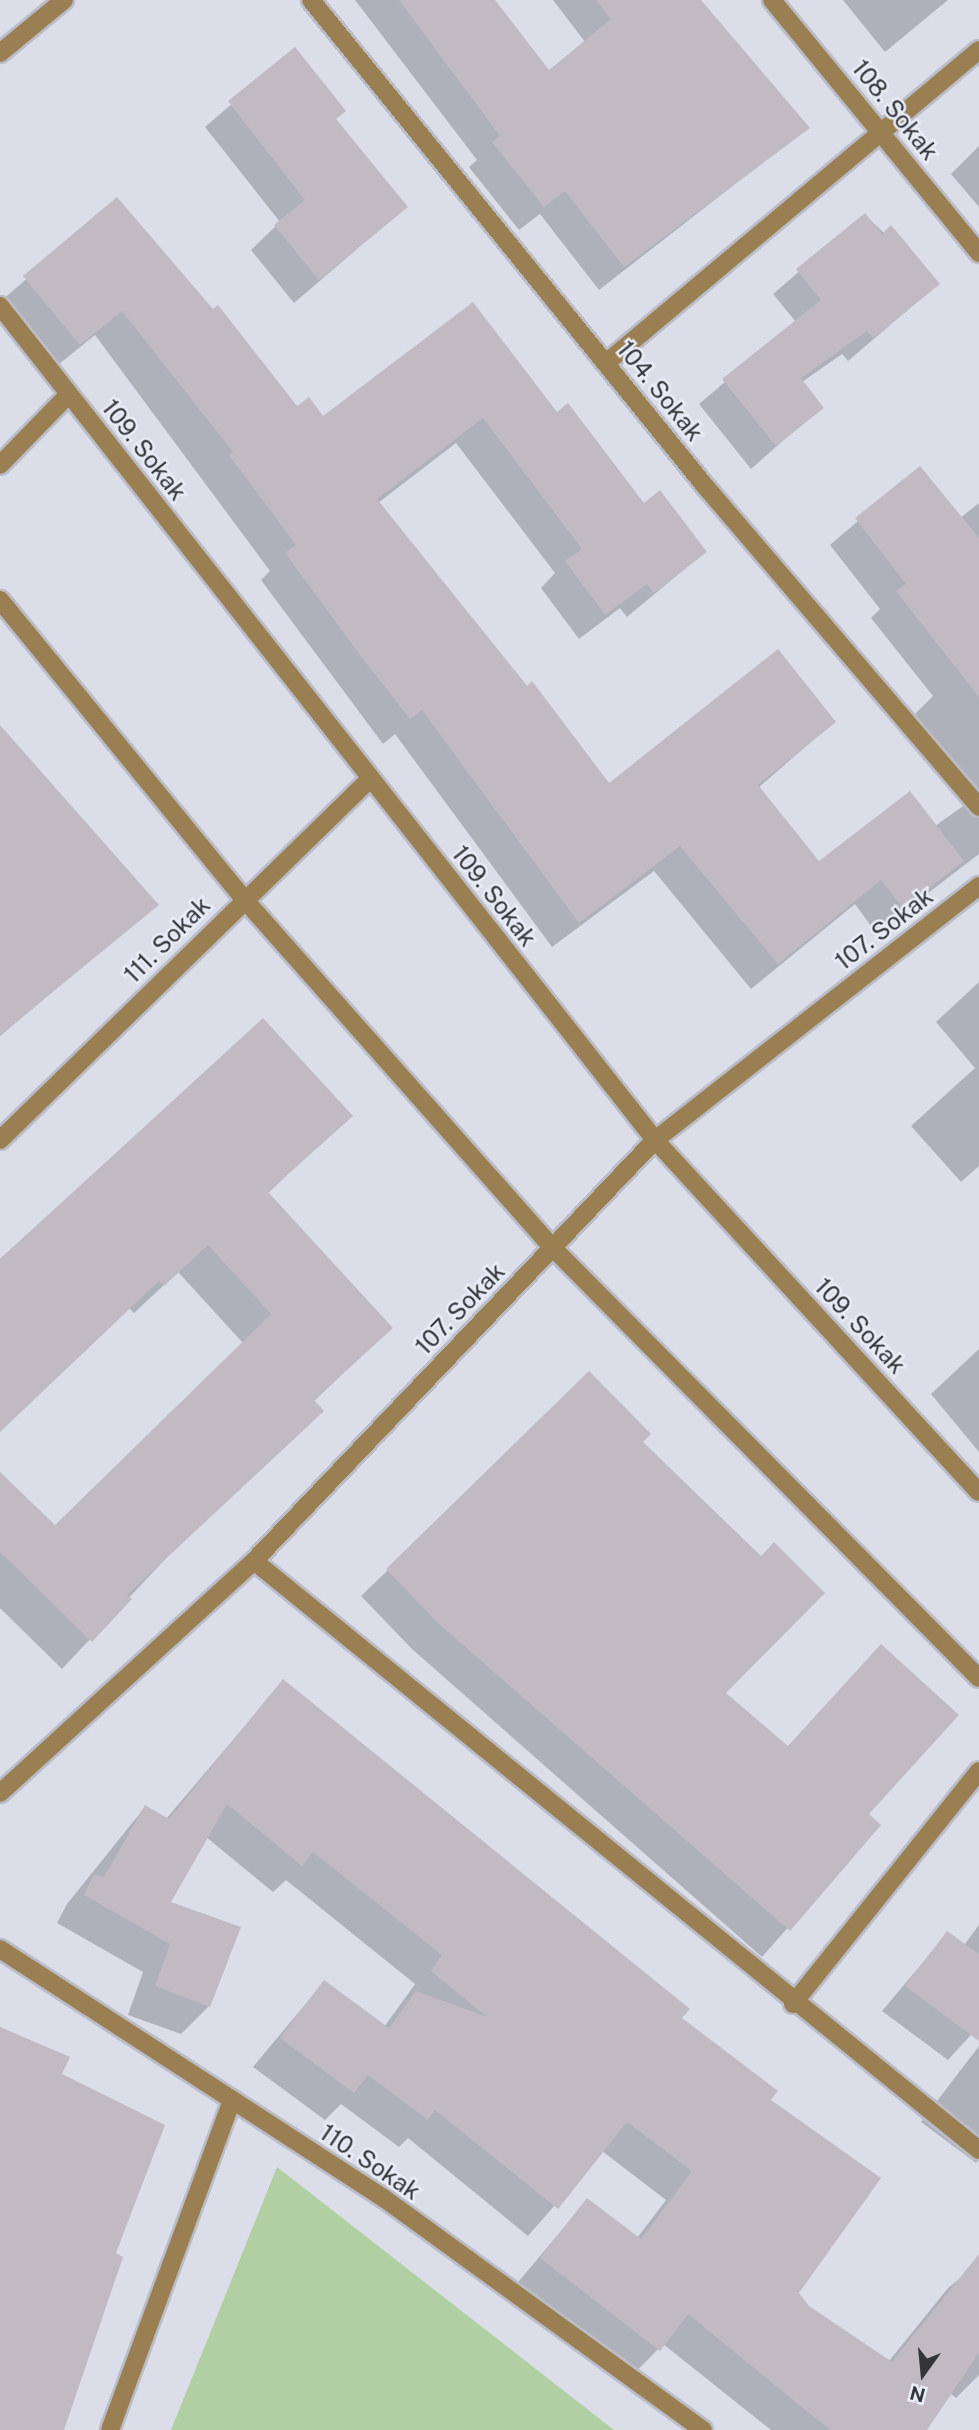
<!DOCTYPE html>
<html>
<head>
<meta charset="utf-8">
<style>
  body { margin:0 }
  #map { position:relative; width:979px; height:2430px; overflow:hidden; background:#dbdee9; font-family:"Public Sans",sans-serif }
  div>[style] { position:absolute }
  .green>* { inset:0; background:#b0cfa3 }
  .shadow>* { inset:0; background:#0003 }
  .building>* { inset:0; background:#c1bac3 }
  .roads { filter:drop-shadow(2px 0 #babcc6) drop-shadow(-2px 0 #babcc6) drop-shadow(0 2px #babcc6) drop-shadow(0 -2px #babcc6) }
  .minor>* { height:18px; margin:-9px; padding:0 9px; transform-origin:9px; border-radius:9px; background:#9a7f53 }
  span { translate:-50% -50%; white-space:nowrap; text-align:center; line-height:1.15; -webkit-text-stroke:5px #e8ecf6; paint-order:stroke }
  .street-label { font-size:24px; color:#343539 }
  .north { position:absolute; left:888px; top:2339px; width:70px; height:70px; -webkit-text-stroke:5px #e8ecf6; paint-order:stroke; rotate:195deg; font-size:19px; font-weight:700; line-height:28px; text-align:center; color:#343539 }
  .north::after { content:''; display:block; margin:auto; width:24px; height:32px; background:#343539; clip-path:polygon(50% 0,100% 100%,50% 72%,0 100%) }
</style>
</head>
<body>
<div id="map">
  <div class="green">
    <div style="clip-path:polygon(277px 2167px,614px 2430px,171px 2430px)"></div>
  </div>
  <div class="shadow">
    <div style="clip-path:polygon(355px 0,492px 0,548px 72px,585px 42px,553px 0,698px 0,807px 128px,599px 290px,540px 214px,519px 230px,469px 167px,477px 160px)"></div>
    <div style="clip-path:polygon(843px 0,948px 0,885px 52px)"></div>
    <div style="clip-path:polygon(295px 50px,334px 120px,406px 207px,294px 303px,251px 250px,280px 222px,205px 127px)"></div>
    <div style="clip-path:polygon(979px 146px,979px 207px,951px 174px)"></div>
    <div style="clip-path:polygon(117px 200px,296px 408px,322px 419px,557px 414px,643px 505px,705px 552px,627px 617px,620px 608px,579px 639px,541px 588px,555px 573px,456px 443px,378px 503px,608px 785px,834px 722px,758px 788px,819px 863px,935px 826px,973px 799px,910px 719px,933px 696px,871px 618px,880px 609px,830px 545px,920px 468px,960px 518px,979px 503px,979px 854px,876px 933px,855px 904px,751px 989px,654px 871px,552px 947px,395px 734px,383px 744px,261px 580px,270px 571px,95px 335px,53px 369px,0 302px)"></div>
    <div style="clip-path:polygon(865px 215px,938px 284px,848px 361px,842px 354px,802px 382px,821px 407px,751px 469px,699px 404px,796px 322px,773px 294px)"></div>
    <div style="clip-path:polygon(0 727px,156px 905px,0 1036px)"></div>
    <div style="clip-path:polygon(979px 982px,979px 1166px,961px 1182px,911px 1126px,975px 1068px,936px 1022px)"></div>
    <div style="clip-path:polygon(263px 1020px,350px 1116px,267px 1194px,391px 1328px,313px 1402px,62px 1669px,0 1608px,0 1474px,55px 1527px,243px 1343px,178px 1272px,134px 1313px,129px 1308px,0 1431px,0 1259px)"></div>
    <div style="clip-path:polygon(979px 1349px,979px 1452px,931px 1394px)"></div>
    <div style="clip-path:polygon(640px 1442px,723px 1694px,787px 1747px,881px 1647px,866px 1815px,878px 1825px,762px 1957px,412px 1649px,361px 1596px,388px 1570px)"></div>
    <div style="clip-path:polygon(283px 1681px,769px 2100px,797px 2293px,807px 2307px,889px 2361px,948px 2288px,979px 2263px,979px 2375px,956px 2398px,950px 2393px,925px 2430px,771px 2430px,663px 2344px,630px 2378px,514px 2287px,587px 2200px,637px 2238px,666px 2200px,602px 2151px,528px 2236px,408px 2138px,399px 2147px,341px 2104px,325px 2120px,253px 2067px,324px 1982px,384px 2027px,415px 1984px,286px 1880px,273px 1892px,206px 1837px,169px 1903px,209px 2006px,181px 2034px,128px 2015px,143px 1972px,57px 1923px,67px 1904px,145px 1807px,166px 1819px)"></div>
    <div style="clip-path:polygon(979px 1925px,979px 2026px,948px 2060px,882px 2011px,947px 1934px,964px 1945px)"></div>
    <div style="clip-path:polygon(979px 2046px,979px 2160px,976px 2163px,921px 2122px)"></div>
  </div>
  <div class="building">
    <div style="clip-path:polygon(399px 0,495px 0,549px 70px,611px 19px,596px 0,701px 0,810px 128px,624px 267px,565px 191px,544px 207px,492px 142px,500px 136px)"></div>
    <div style="clip-path:polygon(295px 47px,346px 111px,336px 119px,408px 207px,319px 280px,274px 225px,305px 200px,228px 101px)"></div>
    <div style="clip-path:polygon(117px 197px,213px 309px,218px 305px,297px 406px,309px 397px,323px 416px,473px 302px,557px 412px,568px 403px,644px 503px,660px 490px,707px 552px,654px 593px,647px 584px,605px 615px,565px 561px,582px 549px,483px 418px,377px 499px,527px 686px,532px 681px,609px 783px,778px 649px,836px 722px,758px 785px,819px 861px,910px 791px,964px 861px,903px 908px,881px 880px,778px 964px,680px 846px,579px 923px,422px 710px,410px 719px,363px 659px,285px 553px,296px 545px,229px 455px,233px 452px,122px 311px,80px 345px,23px 276px)"></div>
    <div style="clip-path:polygon(865px 213px,882px 234px,891px 225px,940px 284px,873px 338px,867px 331px,801px 378px,824px 408px,776px 446px,722px 379px,821px 300px,796px 269px)"></div>
    <div style="clip-path:polygon(920px 466px,979px 538px,979px 697px,896px 591px,906px 584px,855px 518px)"></div>
    <div style="clip-path:polygon(0 725px,159px 905px,0 1035px)"></div>
    <div style="clip-path:polygon(263px 1018px,353px 1116px,268px 1192px,393px 1328px,314px 1400px,324px 1411px,127px 1595px,132px 1599px,92px 1642px,0 1552px,0 1472px,55px 1525px,271px 1314px,208px 1245px,164px 1286px,159px 1281px,0 1432px,0 1259px)"></div>
    <div style="clip-path:polygon(589px 1371px,651px 1434px,643px 1442px,761px 1556px,774px 1542px,825px 1593px,726px 1693px,788px 1746px,881px 1644px,959px 1715px,869px 1814px,881px 1825px,790px 1931px,438px 1623px,386px 1569px)"></div>
    <div style="clip-path:polygon(283px 1679px,690px 2009px,682px 2018px,778px 2091px,771px 2100px,881px 2178px,799px 2293px,809px 2306px,892px 2362px,979px 2254px,979px 2353px,927px 2430px,830px 2430px,688px 2314px,660px 2351px,540px 2258px,587px 2198px,641px 2239px,692px 2171px,627px 2122px,558px 2209px,435px 2110px,428px 2120px,368px 2075px,354px 2093px,280px 2038px,324px 1980px,389px 2028px,416px 1991px,487px 2017px,431px 1971px,442px 1955px,313px 1852px,302px 1866px,227px 1804px,171px 1902px,241px 1927px,210px 2007px,155px 1986px,170px 1944px,84px 1895px,94px 1874px,104px 1877px,145px 1805px,169px 1819px)"></div>
    <div style="clip-path:polygon(947px 1931px,979px 1954px,979px 2041px,905px 1986px)"></div>
    <div style="clip-path:polygon(0 2027px,70px 2057px,62px 2074px,165px 2125px,116px 2253px,123px 2257px,64px 2430px,0 2430px)"></div>
  </div>
  <div class="roads">
    <div class="minor">
      <div style="left:311px;top:0;width:626px;rotate:50.97deg"></div>
      <div style="left:705px;top:486px;width:422px;rotate:49.5deg"></div>
      <div style="left:772px;top:0;width:327px;rotate:50.7deg"></div>
      <div style="left:0;top:53px;width:83px;rotate:-39.6deg"></div>
      <div style="left:0;top:306px;width:1060px;rotate:51.85deg"></div>
      <div style="left:655px;top:1140px;width:478px;rotate:47.4deg"></div>
      <div style="left:606px;top:363px;width:487px;rotate:-40deg"></div>
      <div style="left:0;top:465px;width:99px;rotate:-45.8deg"></div>
      <div style="left:0;top:600px;width:386px;rotate:50.8deg"></div>
      <div style="left:244px;top:899px;width:466px;rotate:48.5deg"></div>
      <div style="left:553px;top:1248px;width:605px;rotate:45.27deg"></div>
      <div style="left:0;top:1140px;width:518px;rotate:-44.3deg"></div>
      <div style="left:254px;top:1561px;width:934px;rotate:39.09deg"></div>
      <div style="left:0;top:1793px;width:344px;rotate:-42.4deg"></div>
      <div style="left:254px;top:1561px;width:581px;rotate:-46.39deg"></div>
      <div style="left:655px;top:1140px;width:412px;rotate:-38.1deg"></div>
      <div style="left:0;top:1949px;width:459px;rotate:33deg"></div>
      <div style="left:385px;top:2199px;width:393px;rotate:36deg"></div>
      <div style="left:793px;top:2004px;width:298px;rotate:-51.4deg"></div>
      <div style="left:110px;top:2430px;width:352px;rotate:-69.7deg"></div>
    </div>
  </div>
  <div class="street-label">
    <span style="left:895px;top:110px;rotate:51deg">108. Sokak</span>
    <span style="left:660px;top:391px;rotate:51deg">104. Sokak</span>
    <span style="left:144px;top:450px;rotate:52deg">109. Sokak</span>
    <span style="left:494px;top:896px;rotate:52deg">109. Sokak</span>
    <span style="left:884px;top:929px;rotate:-38deg">107. Sokak</span>
    <span style="left:167px;top:940px;rotate:-45deg">111. Sokak</span>
    <span style="left:460px;top:1309px;rotate:-46deg">107. Sokak</span>
    <span style="left:860px;top:1326px;rotate:47deg">109. Sokak</span>
    <span style="left:370px;top:2162px;rotate:34deg">110. Sokak</span>
  </div>
  <div class="north">N</div>
</div>
</body>
</html>
